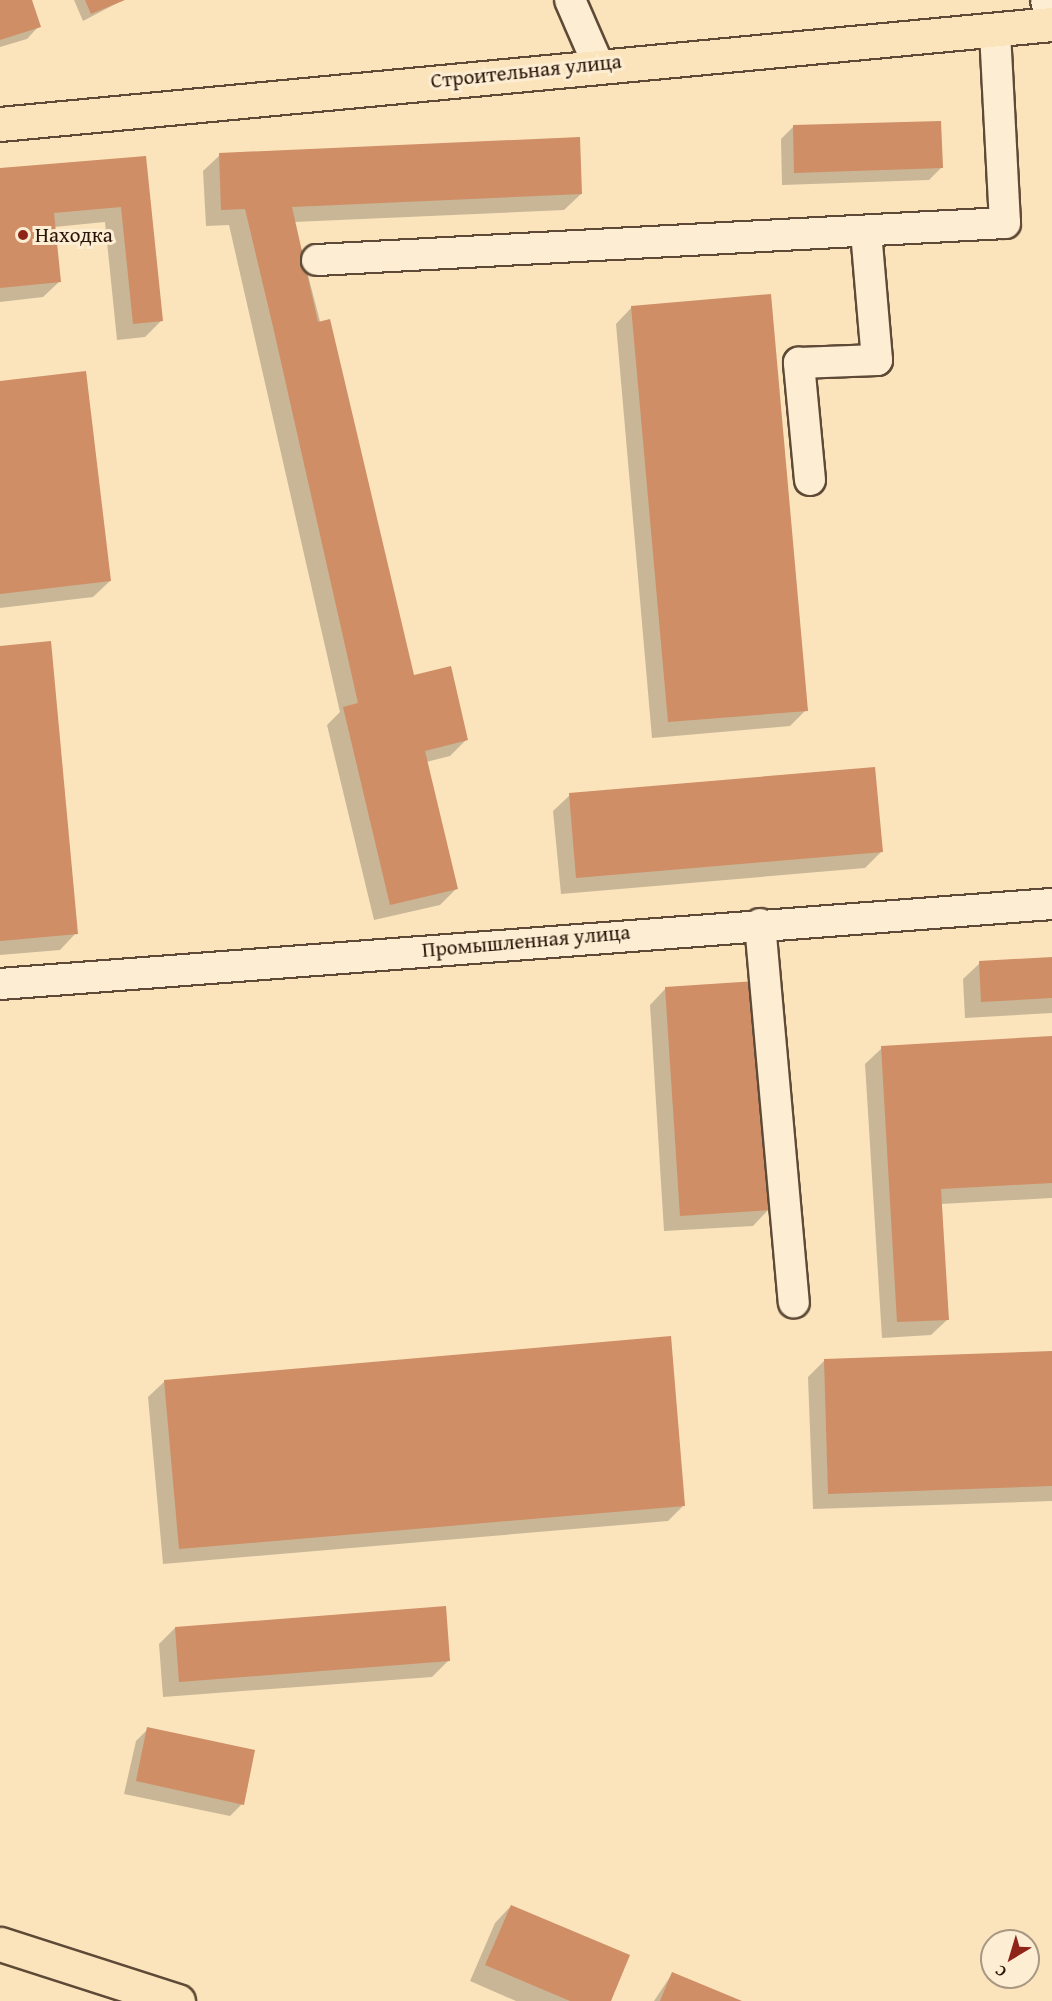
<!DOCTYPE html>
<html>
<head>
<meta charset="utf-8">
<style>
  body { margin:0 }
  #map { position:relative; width:1052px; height:2001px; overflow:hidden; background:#fbe4bc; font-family:"Gentium Book Plus",serif }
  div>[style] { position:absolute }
  .shadow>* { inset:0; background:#0003 }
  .building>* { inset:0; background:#cf8e66 }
  .roads { filter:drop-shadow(2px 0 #5e4a36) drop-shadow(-2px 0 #5e4a36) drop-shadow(0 2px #5e4a36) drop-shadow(0 -2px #5e4a36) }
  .minor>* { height:30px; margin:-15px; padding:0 15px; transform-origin:15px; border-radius:15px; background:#fcedd3 }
  .major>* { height:33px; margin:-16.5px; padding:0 16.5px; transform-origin:16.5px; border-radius:16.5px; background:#fbe4bc }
  .dots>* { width:16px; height:16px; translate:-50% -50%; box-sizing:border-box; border:3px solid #fcedd3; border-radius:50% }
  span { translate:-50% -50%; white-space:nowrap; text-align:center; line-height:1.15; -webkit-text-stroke:6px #fcedd3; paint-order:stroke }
  .street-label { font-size:21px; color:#291609 }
  .poi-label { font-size:21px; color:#291609 }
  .left { translate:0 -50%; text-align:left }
  .north { position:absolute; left:980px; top:1929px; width:60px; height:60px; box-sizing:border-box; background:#fcedd3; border:2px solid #a89782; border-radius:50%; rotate:218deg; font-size:16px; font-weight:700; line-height:24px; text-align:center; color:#291609 }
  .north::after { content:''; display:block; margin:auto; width:21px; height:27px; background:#8f2418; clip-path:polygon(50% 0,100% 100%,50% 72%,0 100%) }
</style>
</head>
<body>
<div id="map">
  <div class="shadow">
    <div style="clip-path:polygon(0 0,31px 0,39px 26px,27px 39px,0 47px)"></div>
    <div style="clip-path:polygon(74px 0,123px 0,83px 21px)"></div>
    <div style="clip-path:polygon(793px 127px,941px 168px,929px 180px,782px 185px,781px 139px)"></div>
    <div style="clip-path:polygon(220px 155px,581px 194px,564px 210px,294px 222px,413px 676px,466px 740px,450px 756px,426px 762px,456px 889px,440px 905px,374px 920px,327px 725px,340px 712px,229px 225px,206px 226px,203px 171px)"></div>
    <div style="clip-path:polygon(145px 158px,162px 320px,145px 337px,117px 340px,105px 222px,54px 227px,60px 281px,43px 297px,0 302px,0 171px)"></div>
    <div style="clip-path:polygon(632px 307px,806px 710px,790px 726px,652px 738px,616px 324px)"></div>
    <div style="clip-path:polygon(0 383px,110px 581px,93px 597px,0 608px)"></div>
    <div style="clip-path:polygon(0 647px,76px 933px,60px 950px,0 955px)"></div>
    <div style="clip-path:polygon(570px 795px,881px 852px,865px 868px,561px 894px,553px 811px)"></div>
    <div style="clip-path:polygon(1052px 959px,1052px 1013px,965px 1018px,963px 979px,980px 963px)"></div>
    <div style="clip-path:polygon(666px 988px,769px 1209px,753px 1226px,664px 1231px,650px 1005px)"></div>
    <div style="clip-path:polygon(1052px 1038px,1052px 1198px,941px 1204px,948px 1319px,931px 1335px,882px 1338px,865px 1064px,882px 1048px)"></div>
    <div style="clip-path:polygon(1052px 1353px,1052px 1501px,813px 1509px,808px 1377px,824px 1361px)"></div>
    <div style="clip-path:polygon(165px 1381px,684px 1505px,668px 1521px,163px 1564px,148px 1397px)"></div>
    <div style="clip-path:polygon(175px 1628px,448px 1661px,432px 1677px,163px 1697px,159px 1644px)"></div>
    <div style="clip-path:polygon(148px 1729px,242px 1804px,230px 1816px,124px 1794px,136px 1741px)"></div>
    <div style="clip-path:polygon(511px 1906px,610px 2001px,516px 2001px,470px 1981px,495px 1923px)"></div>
    <div style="clip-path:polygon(672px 1974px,738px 2001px,654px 2001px)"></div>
  </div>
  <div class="building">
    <div style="clip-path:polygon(0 0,32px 0,41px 27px,0 40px)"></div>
    <div style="clip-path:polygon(85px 0,125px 0,91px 14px)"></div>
    <div style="clip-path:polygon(941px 121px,943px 168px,794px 173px,793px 125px)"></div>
    <div style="clip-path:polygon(580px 137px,582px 194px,292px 207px,318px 322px,330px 319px,414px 675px,451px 666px,468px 740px,425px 751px,458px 889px,390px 905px,343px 707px,358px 703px,274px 331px,245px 209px,221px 210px,219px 153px)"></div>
    <div style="clip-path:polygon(146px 156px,163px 321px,133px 324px,121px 207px,54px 213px,61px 282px,0 288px,0 168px)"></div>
    <div style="clip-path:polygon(771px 294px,808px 711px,668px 722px,631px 306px)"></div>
    <div style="clip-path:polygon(86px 371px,111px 581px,0 594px,0 381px)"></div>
    <div style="clip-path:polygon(51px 641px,78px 934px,0 941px,0 646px)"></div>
    <div style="clip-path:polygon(875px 767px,883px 852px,576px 878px,569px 793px)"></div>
    <div style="clip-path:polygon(1052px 957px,1052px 998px,981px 1002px,979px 961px)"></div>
    <div style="clip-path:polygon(756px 981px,771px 1210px,680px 1216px,665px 987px)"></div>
    <div style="clip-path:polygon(1052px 1036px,1052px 1183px,941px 1189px,949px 1320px,897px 1322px,881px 1046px)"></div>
    <div style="clip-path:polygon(671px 1336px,685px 1506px,179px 1549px,164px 1380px)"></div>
    <div style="clip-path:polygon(1052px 1351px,1052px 1486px,828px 1494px,824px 1359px)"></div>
    <div style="clip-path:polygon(446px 1606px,450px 1661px,179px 1682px,175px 1627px)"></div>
    <div style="clip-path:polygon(147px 1727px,255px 1750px,244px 1805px,136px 1781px)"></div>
    <div style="clip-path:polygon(511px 1905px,630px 1955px,611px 2001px,570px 2001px,485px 1965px)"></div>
    <div style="clip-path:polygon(672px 1972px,742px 2001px,660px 2001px)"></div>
  </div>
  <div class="roads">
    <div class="minor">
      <div style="left:570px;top:0;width:70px;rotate:66.4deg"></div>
      <div style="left:1046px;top:0;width:25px;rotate:76deg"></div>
      <div style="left:317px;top:260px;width:689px;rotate:-3.08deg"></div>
      <div style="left:1005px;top:223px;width:193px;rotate:-93deg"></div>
      <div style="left:810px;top:480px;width:118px;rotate:-95.4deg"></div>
      <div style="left:799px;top:363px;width:78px;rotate:-2.2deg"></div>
      <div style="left:877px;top:360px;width:129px;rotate:-94.9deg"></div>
      <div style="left:760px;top:924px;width:380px;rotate:84.9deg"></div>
      <div style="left:0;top:984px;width:1055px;rotate:-4.35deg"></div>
    </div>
    <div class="major">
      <div style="left:0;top:124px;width:1057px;rotate:-5.43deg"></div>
      <div style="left:0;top:1944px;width:187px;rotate:17.8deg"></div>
    </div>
  </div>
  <div class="dots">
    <div style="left:23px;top:235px;background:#8f2418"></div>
  </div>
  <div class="street-label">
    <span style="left:526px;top:71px;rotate:-6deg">Строительная улица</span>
    <span style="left:526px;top:941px;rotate:-5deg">Промышленная улица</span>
  </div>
  <div class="poi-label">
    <span class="left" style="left:35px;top:235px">Находка</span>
  </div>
  <div class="north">С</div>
</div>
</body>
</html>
